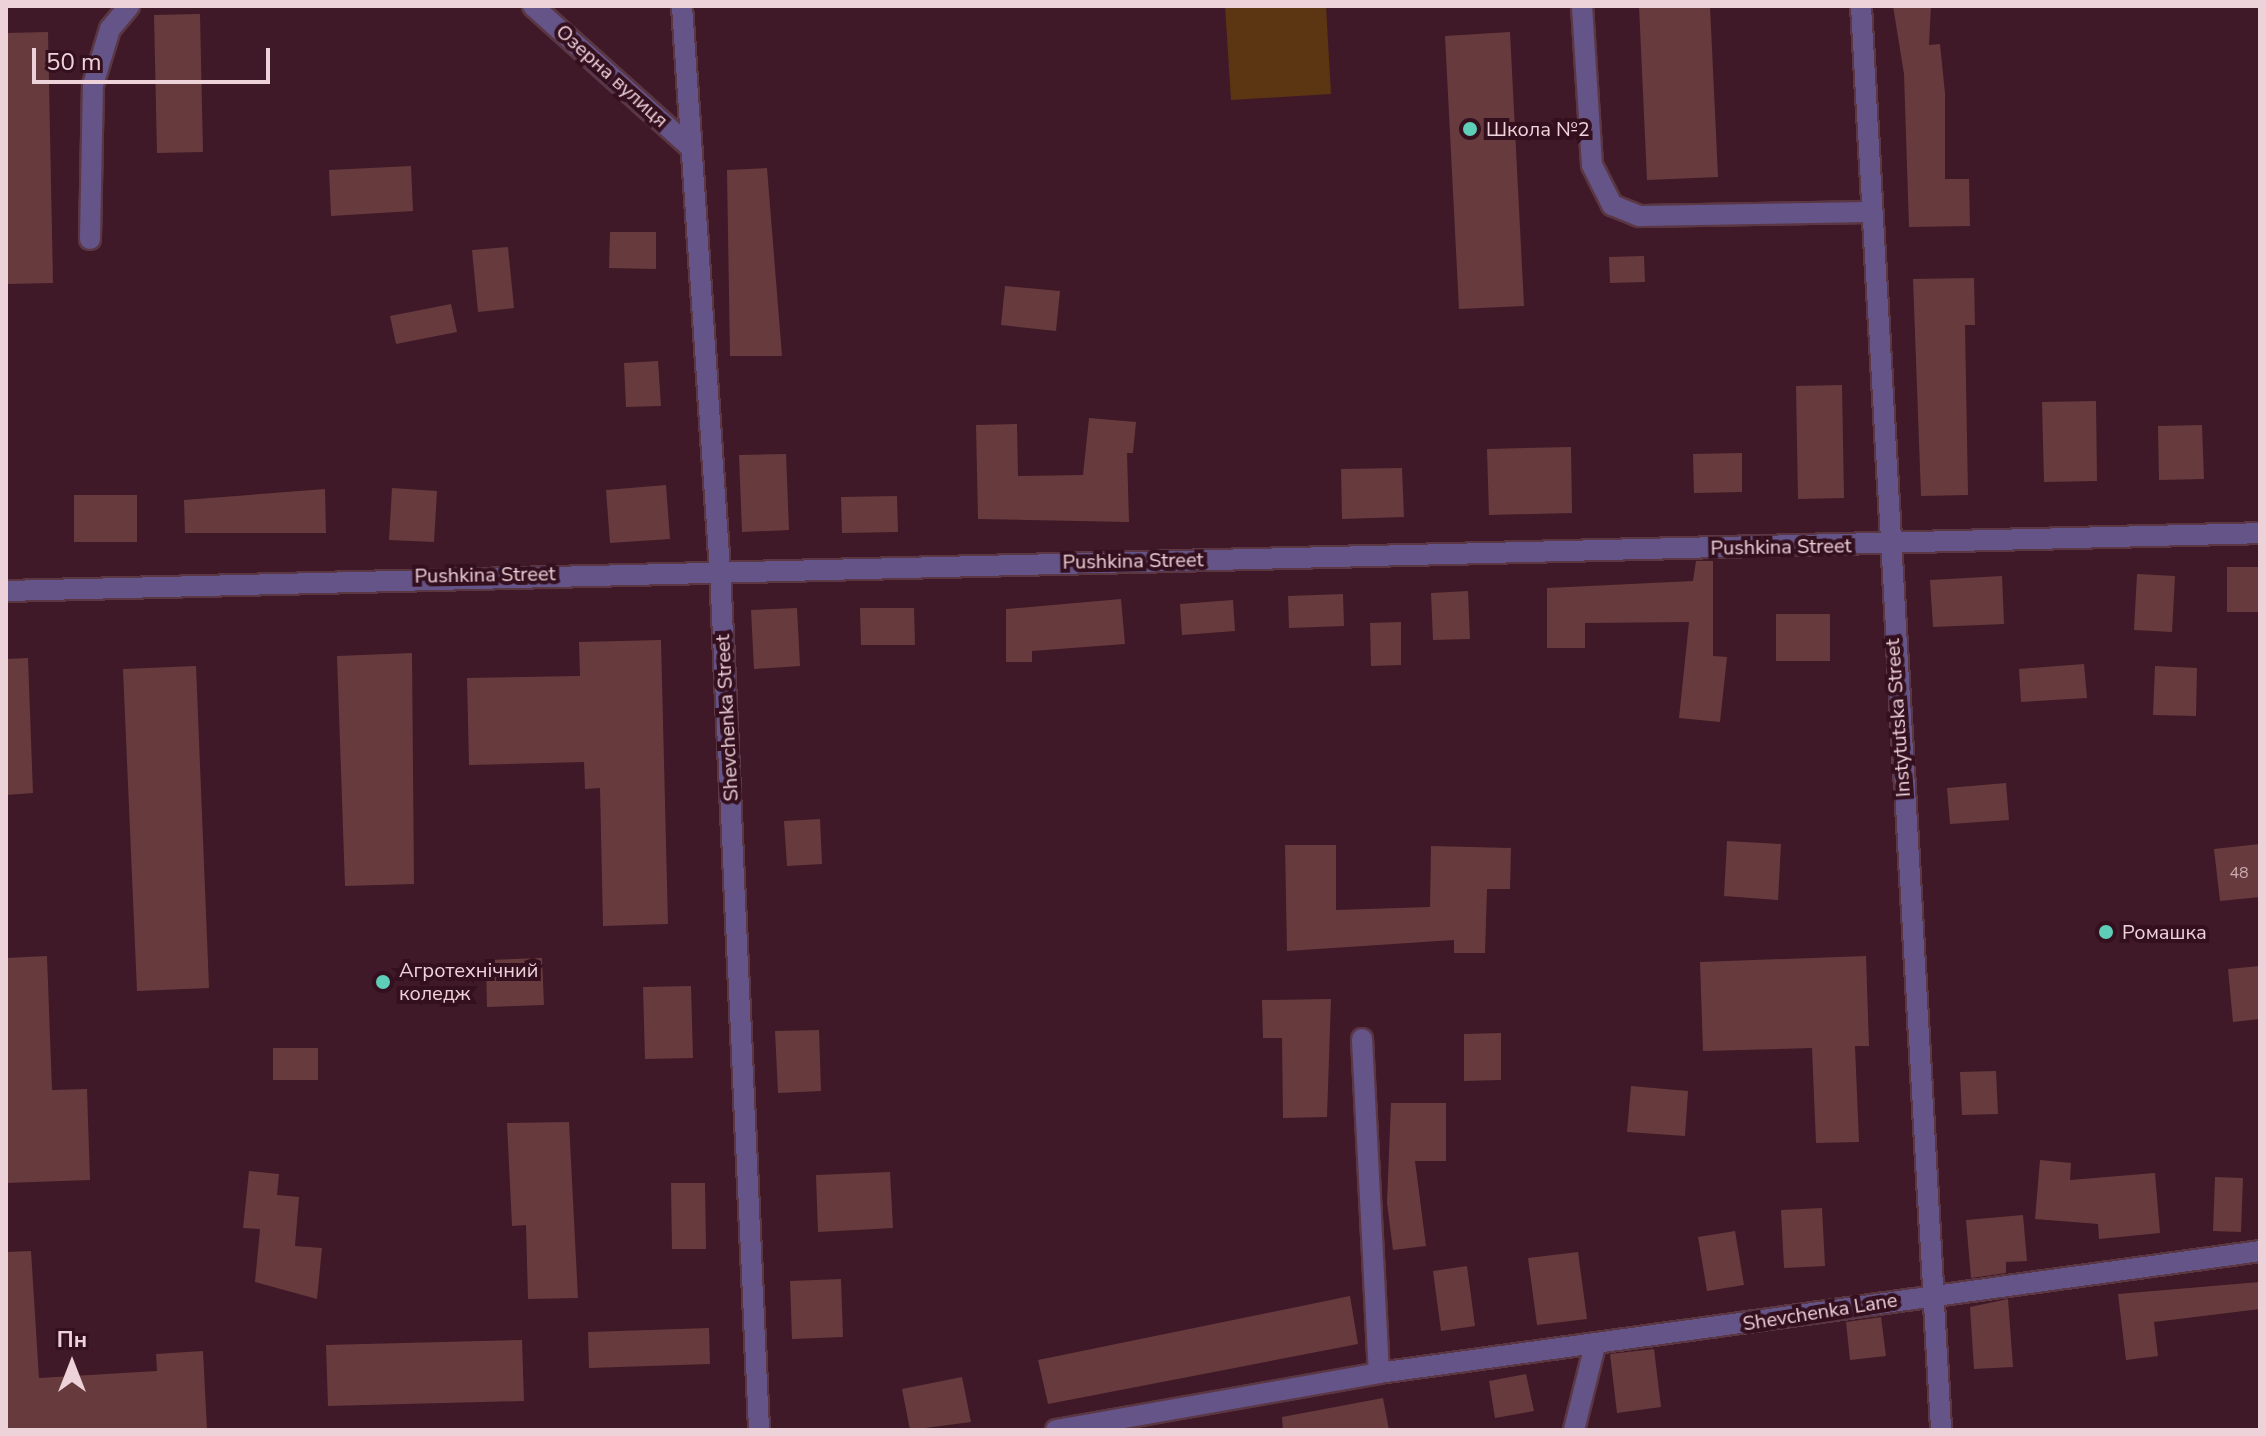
<!DOCTYPE html>
<html>
<head>
<meta charset="utf-8">
<style>
  body { margin:0 }
  #map { position:relative; width:2266px; height:1436px; overflow:hidden; background:#3f1927; font-family:"Nunito Sans",sans-serif }
  div>[style] { position:absolute }
  .green>* { inset:0; background:#5c3512 }
  .building>* { inset:0; background:#673b3d }
  .roads { filter:drop-shadow(2px 0 #5b3744) drop-shadow(-2px 0 #5b3744) drop-shadow(0 2px #5b3744) drop-shadow(0 -2px #5b3744) }
  .minor>* { height:20px; margin:-10px; padding:0 10px; transform-origin:10px; border-radius:10px; background:#655488 }
  .dots>* { width:22px; height:22px; translate:-50% -50%; box-sizing:border-box; border:4px solid #340f1e; border-radius:50% }
  span { translate:-50% -50%; white-space:nowrap; text-align:center; line-height:1.15; -webkit-text-stroke:8px #340f1e; paint-order:stroke }
  .number-label { font-size:16px; color:#ccacb3 }
  .number-label span { -webkit-text-stroke-width:0 }
  .street-label { font-size:20px; color:#edd2da }
  .poi-label { font-size:20px; color:#edd2da }
  .left { translate:0 -50%; text-align:left }
  .frame { position:absolute; inset:0; border:8px solid #edd2da; pointer-events:none }
  .north { position:absolute; left:32px; top:1324px; width:80px; height:80px; -webkit-text-stroke:6px #340f1e; paint-order:stroke; rotate:0deg; font-size:22px; font-weight:700; line-height:32px; text-align:center; color:#edd2da }
  .north::after { content:''; display:block; margin:auto; width:28px; height:36px; background:#edd2da; clip-path:polygon(50% 0,100% 100%,50% 72%,0 100%) }
  .scale { position:absolute; left:32px; top:48px; width:238px; height:36px; box-sizing:border-box; border:4px solid #edd2da; border-top:0; padding-left:10px; font-size:24px; line-height:28px; white-space:nowrap; color:#edd2da; -webkit-text-stroke:6px #340f1e; paint-order:stroke }
</style>
</head>
<body>
<div id="map">
  <div class="green">
    <div style="clip-path:polygon(1225px 6px,1326px 6px,1331px 94px,1231px 100px)"></div>
  </div>
  <div class="building">
    <div style="clip-path:polygon(1639px 6px,1710px 6px,1718px 177px,1647px 180px)"></div>
    <div style="clip-path:polygon(1893px 6px,1931px 6px,1929px 45px,1940px 44px,1945px 93px,1945px 179px,1969px 179px,1970px 226px,1909px 227px,1904px 74px)"></div>
    <div style="clip-path:polygon(200px 14px,203px 152px,157px 153px,154px 15px)"></div>
    <div style="clip-path:polygon(48px 32px,53px 283px,6px 284px,6px 33px)"></div>
    <div style="clip-path:polygon(1510px 32px,1524px 306px,1459px 309px,1445px 36px)"></div>
    <div style="clip-path:polygon(411px 166px,413px 211px,331px 216px,329px 170px)"></div>
    <div style="clip-path:polygon(767px 168px,782px 356px,730px 356px,727px 170px)"></div>
    <div style="clip-path:polygon(610px 232px,656px 232px,656px 269px,609px 268px)"></div>
    <div style="clip-path:polygon(508px 247px,514px 308px,478px 312px,472px 250px)"></div>
    <div style="clip-path:polygon(1644px 256px,1645px 282px,1610px 283px,1609px 257px)"></div>
    <div style="clip-path:polygon(1974px 278px,1975px 325px,1965px 325px,1968px 495px,1921px 496px,1913px 279px)"></div>
    <div style="clip-path:polygon(1005px 286px,1060px 291px,1056px 331px,1001px 325px)"></div>
    <div style="clip-path:polygon(451px 304px,457px 332px,396px 344px,390px 316px)"></div>
    <div style="clip-path:polygon(658px 361px,661px 406px,626px 407px,624px 363px)"></div>
    <div style="clip-path:polygon(1842px 385px,1844px 498px,1798px 499px,1796px 386px)"></div>
    <div style="clip-path:polygon(2096px 401px,2097px 481px,2044px 482px,2042px 402px)"></div>
    <div style="clip-path:polygon(1089px 418px,1136px 422px,1133px 453px,1127px 453px,1129px 522px,978px 519px,976px 425px,1017px 424px,1018px 476px,1083px 475px)"></div>
    <div style="clip-path:polygon(2202px 425px,2204px 479px,2159px 480px,2158px 426px)"></div>
    <div style="clip-path:polygon(1571px 447px,1572px 513px,1489px 515px,1487px 449px)"></div>
    <div style="clip-path:polygon(1742px 453px,1742px 492px,1694px 493px,1693px 454px)"></div>
    <div style="clip-path:polygon(786px 454px,789px 530px,742px 532px,739px 455px)"></div>
    <div style="clip-path:polygon(1402px 468px,1404px 517px,1342px 519px,1341px 469px)"></div>
    <div style="clip-path:polygon(666px 485px,670px 539px,610px 543px,606px 490px)"></div>
    <div style="clip-path:polygon(392px 488px,437px 491px,434px 542px,389px 540px)"></div>
    <div style="clip-path:polygon(325px 489px,326px 533px,185px 533px,184px 500px)"></div>
    <div style="clip-path:polygon(74px 495px,137px 495px,137px 542px,74px 542px)"></div>
    <div style="clip-path:polygon(897px 496px,898px 532px,842px 533px,841px 497px)"></div>
    <div style="clip-path:polygon(1696px 561px,1713px 561px,1713px 656px,1727px 657px,1720px 722px,1679px 718px,1689px 622px,1585px 623px,1585px 648px,1547px 648px,1547px 588px,1693px 581px)"></div>
    <div style="clip-path:polygon(2227px 567px,2260px 567px,2260px 612px,2227px 612px)"></div>
    <div style="clip-path:polygon(2137px 574px,2175px 576px,2172px 632px,2134px 630px)"></div>
    <div style="clip-path:polygon(2002px 576px,2004px 624px,1933px 627px,1930px 580px)"></div>
    <div style="clip-path:polygon(1468px 591px,1470px 639px,1433px 640px,1431px 593px)"></div>
    <div style="clip-path:polygon(1343px 594px,1344px 626px,1289px 628px,1288px 596px)"></div>
    <div style="clip-path:polygon(1121px 599px,1125px 644px,1032px 651px,1032px 662px,1006px 662px,1006px 609px)"></div>
    <div style="clip-path:polygon(1233px 600px,1235px 631px,1182px 635px,1180px 604px)"></div>
    <div style="clip-path:polygon(797px 608px,800px 666px,754px 669px,751px 610px)"></div>
    <div style="clip-path:polygon(860px 608px,914px 608px,915px 645px,861px 645px)"></div>
    <div style="clip-path:polygon(1776px 614px,1830px 614px,1830px 661px,1776px 661px)"></div>
    <div style="clip-path:polygon(1401px 622px,1401px 665px,1371px 666px,1370px 623px)"></div>
    <div style="clip-path:polygon(661px 640px,668px 924px,603px 926px,600px 788px,585px 789px,584px 762px,469px 765px,467px 678px,580px 676px,579px 642px)"></div>
    <div style="clip-path:polygon(412px 653px,414px 884px,345px 886px,337px 656px)"></div>
    <div style="clip-path:polygon(28px 658px,33px 793px,6px 795px,6px 659px)"></div>
    <div style="clip-path:polygon(2084px 664px,2087px 698px,2021px 702px,2019px 669px)"></div>
    <div style="clip-path:polygon(196px 666px,209px 988px,137px 991px,123px 669px)"></div>
    <div style="clip-path:polygon(2155px 666px,2197px 668px,2196px 716px,2153px 715px)"></div>
    <div style="clip-path:polygon(2006px 783px,2009px 820px,1950px 824px,1947px 788px)"></div>
    <div style="clip-path:polygon(820px 819px,822px 864px,787px 866px,784px 821px)"></div>
    <div style="clip-path:polygon(1727px 841px,1781px 844px,1778px 900px,1724px 896px)"></div>
    <div style="clip-path:polygon(2260px 844px,2260px 897px,2220px 901px,2214px 849px)"></div>
    <div style="clip-path:polygon(1285px 845px,1336px 845px,1336px 910px,1430px 907px,1431px 846px,1511px 848px,1510px 889px,1487px 889px,1485px 953px,1454px 953px,1454px 940px,1287px 951px)"></div>
    <div style="clip-path:polygon(47px 956px,52px 1090px,87px 1089px,90px 1180px,6px 1183px,6px 958px)"></div>
    <div style="clip-path:polygon(1866px 956px,1869px 1046px,1855px 1046px,1859px 1142px,1816px 1143px,1812px 1048px,1703px 1051px,1700px 962px)"></div>
    <div style="clip-path:polygon(542px 958px,544px 1005px,487px 1007px,486px 960px)"></div>
    <div style="clip-path:polygon(2260px 966px,2260px 1019px,2233px 1022px,2228px 969px)"></div>
    <div style="clip-path:polygon(691px 986px,693px 1058px,645px 1059px,643px 987px)"></div>
    <div style="clip-path:polygon(1331px 999px,1327px 1117px,1283px 1118px,1282px 1038px,1263px 1038px,1262px 1000px)"></div>
    <div style="clip-path:polygon(819px 1030px,821px 1091px,778px 1093px,775px 1031px)"></div>
    <div style="clip-path:polygon(1501px 1033px,1501px 1080px,1464px 1081px,1464px 1034px)"></div>
    <div style="clip-path:polygon(273px 1048px,318px 1048px,318px 1080px,273px 1080px)"></div>
    <div style="clip-path:polygon(1996px 1071px,1998px 1114px,1962px 1115px,1960px 1072px)"></div>
    <div style="clip-path:polygon(1631px 1086px,1688px 1091px,1685px 1136px,1627px 1132px)"></div>
    <div style="clip-path:polygon(1391px 1103px,1446px 1103px,1446px 1161px,1415px 1161px,1426px 1246px,1393px 1250px,1387px 1203px)"></div>
    <div style="clip-path:polygon(569px 1122px,578px 1298px,528px 1299px,526px 1225px,512px 1226px,507px 1123px)"></div>
    <div style="clip-path:polygon(2040px 1160px,2071px 1163px,2070px 1180px,2155px 1173px,2160px 1233px,2099px 1239px,2098px 1224px,2035px 1219px)"></div>
    <div style="clip-path:polygon(249px 1171px,279px 1174px,277px 1195px,299px 1197px,295px 1246px,322px 1248px,317px 1299px,255px 1282px,260px 1229px,243px 1228px)"></div>
    <div style="clip-path:polygon(890px 1172px,893px 1228px,818px 1232px,816px 1175px)"></div>
    <div style="clip-path:polygon(2215px 1177px,2243px 1178px,2241px 1232px,2213px 1231px)"></div>
    <div style="clip-path:polygon(671px 1183px,705px 1183px,706px 1249px,672px 1249px)"></div>
    <div style="clip-path:polygon(1822px 1208px,1825px 1266px,1784px 1268px,1781px 1210px)"></div>
    <div style="clip-path:polygon(2023px 1215px,2027px 1261px,2006px 1262px,2006px 1273px,1971px 1278px,1966px 1220px)"></div>
    <div style="clip-path:polygon(1735px 1231px,1744px 1285px,1707px 1291px,1698px 1237px)"></div>
    <div style="clip-path:polygon(31px 1251px,39px 1378px,157px 1371px,156px 1354px,203px 1351px,207px 1430px,6px 1430px,6px 1252px)"></div>
    <div style="clip-path:polygon(1578px 1252px,1587px 1319px,1537px 1325px,1528px 1258px)"></div>
    <div style="clip-path:polygon(1467px 1266px,1475px 1326px,1441px 1331px,1433px 1271px)"></div>
    <div style="clip-path:polygon(841px 1279px,843px 1337px,792px 1339px,790px 1281px)"></div>
    <div style="clip-path:polygon(2260px 1282px,2260px 1309px,2154px 1322px,2158px 1356px,2126px 1360px,2118px 1294px)"></div>
    <div style="clip-path:polygon(1350px 1296px,1358px 1344px,1048px 1404px,1038px 1360px)"></div>
    <div style="clip-path:polygon(2008px 1299px,2013px 1367px,1974px 1369px,1970px 1307px)"></div>
    <div style="clip-path:polygon(1881px 1317px,1886px 1356px,1850px 1360px,1846px 1322px)"></div>
    <div style="clip-path:polygon(709px 1328px,710px 1364px,589px 1368px,588px 1332px)"></div>
    <div style="clip-path:polygon(522px 1340px,524px 1401px,328px 1406px,326px 1345px)"></div>
    <div style="clip-path:polygon(1654px 1349px,1661px 1407px,1617px 1413px,1610px 1354px)"></div>
    <div style="clip-path:polygon(1526px 1374px,1534px 1411px,1495px 1418px,1489px 1381px)"></div>
    <div style="clip-path:polygon(962px 1377px,971px 1422px,910px 1430px,902px 1389px)"></div>
    <div style="clip-path:polygon(1383px 1398px,1389px 1430px,1283px 1430px,1282px 1417px)"></div>
  </div>
  <div class="roads">
    <div class="minor">
      <div style="left:533px;top:6px;width:211px;rotate:41.9deg"></div>
      <div style="left:682px;top:6px;width:565px;rotate:86.15deg"></div>
      <div style="left:720px;top:570px;width:861px;rotate:87.4deg"></div>
      <div style="left:1582px;top:6px;width:159px;rotate:86.4deg"></div>
      <div style="left:1592px;top:165px;width:45px;rotate:63.4deg"></div>
      <div style="left:1612px;top:205px;width:29px;rotate:22deg"></div>
      <div style="left:1639px;top:216px;width:233px;rotate:-1deg"></div>
      <div style="left:1861px;top:6px;width:1426px;rotate:86.78deg"></div>
      <div style="left:90px;top:239px;width:154px;rotate:-88.9deg"></div>
      <div style="left:93px;top:85px;width:59px;rotate:-73.1deg"></div>
      <div style="left:110px;top:29px;width:30px;rotate:-50deg"></div>
      <div style="left:6px;top:591px;width:2255px;rotate:-1.47deg"></div>
      <div style="left:1362px;top:1039px;width:334px;rotate:87.1deg"></div>
      <div style="left:1056px;top:1430px;width:328px;rotate:-10deg"></div>
      <div style="left:1379px;top:1373px;width:889px;rotate:-7.88deg"></div>
      <div style="left:1574px;top:1430px;width:83px;rotate:-76.1deg"></div>
    </div>
  </div>
  <div class="dots">
    <div style="left:1470px;top:129px;background:#5eceb8"></div>
    <div style="left:2106px;top:932px;background:#5eceb8"></div>
    <div style="left:383px;top:982px;background:#5eceb8"></div>
  </div>
  <div class="number-label">
    <span style="left:2239px;top:873px">48</span>
  </div>
  <div class="street-label">
    <span style="left:612px;top:76px;rotate:42deg">Озерна вулиця</span>
    <span style="left:1781px;top:547px;rotate:-1deg">Pushkina Street</span>
    <span style="left:1133px;top:561px;rotate:-1deg">Pushkina Street</span>
    <span style="left:485px;top:575px;rotate:-1deg">Pushkina Street</span>
    <span style="left:727px;top:718px;rotate:-93deg">Shevchenka Street</span>
    <span style="left:1898px;top:718px;rotate:-94deg">Instytutska Street</span>
    <span style="left:1820px;top:1312px;rotate:-9deg">Shevchenka Lane</span>
  </div>
  <div class="poi-label">
    <span class="left" style="left:1486px;top:129px">Школа №2</span>
    <span class="left" style="left:2122px;top:932px">Ромашка</span>
    <span class="left" style="left:399px;top:982px">Агротехнічний<br>коледж</span>
  </div>
  <div class="frame"></div>
  <div class="north">Пн</div>
  <div class="scale">50 m</div>
</div>
</body>
</html>
